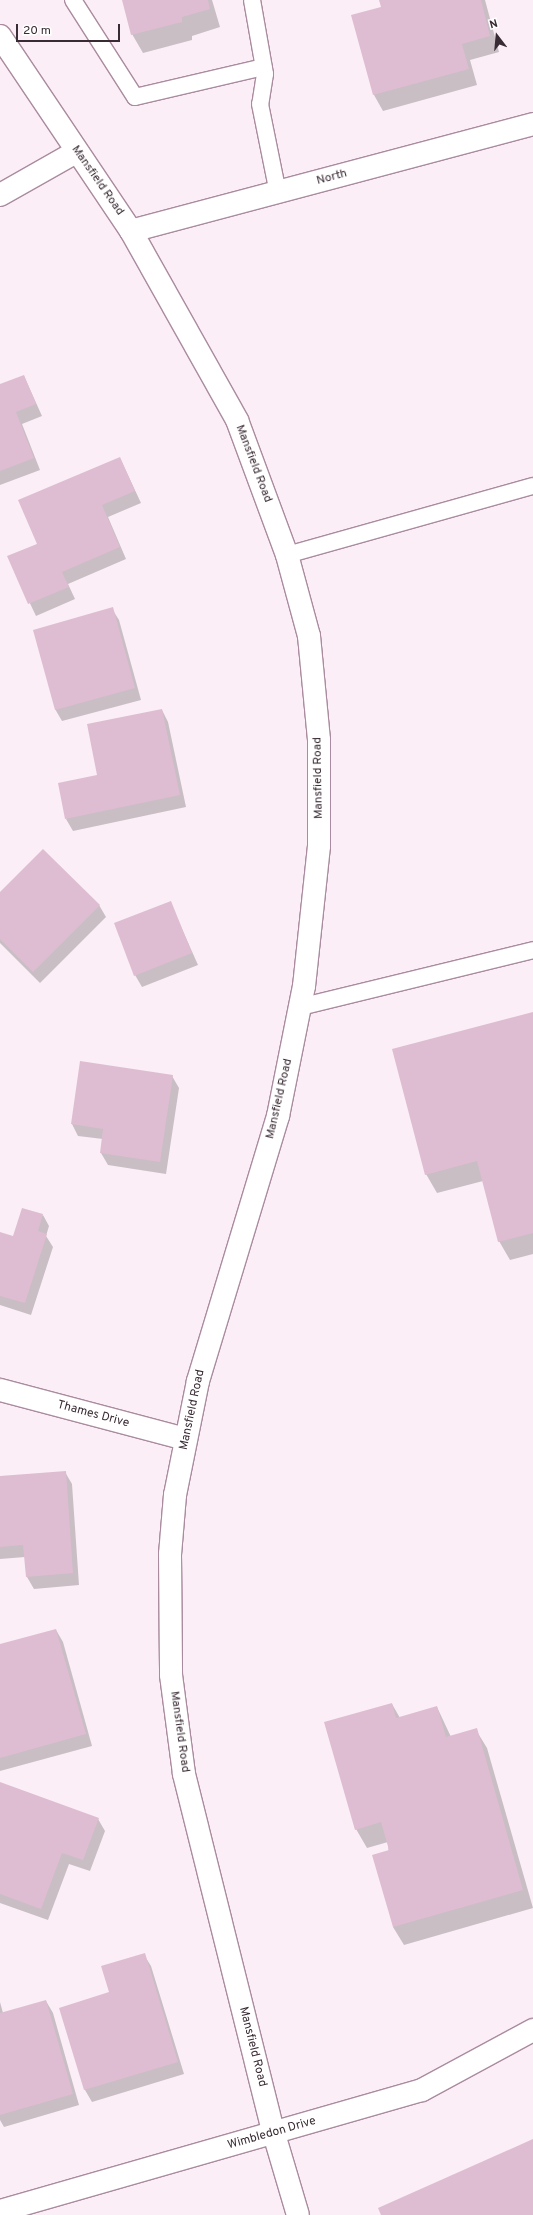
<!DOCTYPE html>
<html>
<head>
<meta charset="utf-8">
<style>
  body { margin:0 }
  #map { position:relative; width:533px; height:2215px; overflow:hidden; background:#fbeef6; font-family:Overpass,sans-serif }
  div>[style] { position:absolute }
  .shadow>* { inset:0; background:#0003 }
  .building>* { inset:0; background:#debdd2 }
  .roads { filter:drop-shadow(1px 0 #aa8b9f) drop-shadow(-1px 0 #aa8b9f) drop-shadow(0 1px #aa8b9f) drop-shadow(0 -1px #aa8b9f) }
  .service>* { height:16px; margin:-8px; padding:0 8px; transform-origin:8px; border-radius:8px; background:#fff }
  .minor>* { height:22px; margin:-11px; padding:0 11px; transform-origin:11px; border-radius:11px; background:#fff }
  .tertiary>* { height:22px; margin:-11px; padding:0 11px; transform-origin:11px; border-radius:11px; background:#fff }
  span { translate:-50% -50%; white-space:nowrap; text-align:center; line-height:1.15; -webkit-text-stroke:3.5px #fff; paint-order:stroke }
  .street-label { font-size:12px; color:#382b33 }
  .north { position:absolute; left:477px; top:16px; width:40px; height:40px; -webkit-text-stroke:3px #fff; paint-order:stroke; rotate:344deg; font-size:11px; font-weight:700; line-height:16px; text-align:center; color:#382b33 }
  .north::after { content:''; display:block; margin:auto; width:14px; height:18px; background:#382b33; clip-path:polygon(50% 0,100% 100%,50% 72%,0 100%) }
  .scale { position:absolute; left:16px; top:24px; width:104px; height:18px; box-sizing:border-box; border:2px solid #382b33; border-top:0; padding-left:5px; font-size:12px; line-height:14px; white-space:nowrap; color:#382b33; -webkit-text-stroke:3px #fff; paint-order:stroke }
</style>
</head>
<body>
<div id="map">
  <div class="shadow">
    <div style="clip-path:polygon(123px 0,212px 0,220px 27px,192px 36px,192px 40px,143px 53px,132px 34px)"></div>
    <div style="clip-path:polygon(380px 0,485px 0,499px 52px,470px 60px,477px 85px,383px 111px,374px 95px,353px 16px,382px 8px)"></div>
    <div style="clip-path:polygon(24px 376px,42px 416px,22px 424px,40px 470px,0 485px,0 385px)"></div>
    <div style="clip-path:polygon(120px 458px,141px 503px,108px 517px,126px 559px,68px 584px,75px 599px,36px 616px,8px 557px,38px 544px)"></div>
    <div style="clip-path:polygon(112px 609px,119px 620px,141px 700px,62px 721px,55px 709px)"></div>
    <div style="clip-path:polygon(162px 710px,168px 722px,186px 807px,73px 831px,66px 819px)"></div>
    <div style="clip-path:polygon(0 893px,99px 905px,106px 917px,40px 983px,0 943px)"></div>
    <div style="clip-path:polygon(170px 902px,198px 965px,142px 987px,135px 975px)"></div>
    <div style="clip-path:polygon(533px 1013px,533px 1254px,510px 1260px,499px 1241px,483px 1181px,437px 1193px,426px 1174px)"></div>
    <div style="clip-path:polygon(172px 1076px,179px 1088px,166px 1174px,108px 1165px,101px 1153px,103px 1139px,78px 1136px,72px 1124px)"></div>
    <div style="clip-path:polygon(43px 1215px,49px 1226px,46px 1236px,53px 1247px,31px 1315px,0 1305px,0 1233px,14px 1237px)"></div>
    <div style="clip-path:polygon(65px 1472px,72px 1484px,79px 1585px,34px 1589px,27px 1577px,25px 1557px,0 1559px,0 1477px)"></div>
    <div style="clip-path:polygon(56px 1630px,63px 1642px,92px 1746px,0 1771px,0 1645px)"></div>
    <div style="clip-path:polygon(392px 1704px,400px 1718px,437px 1707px,451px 1737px,476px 1730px,487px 1748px,533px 1908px,404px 1945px,393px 1927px,388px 1842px,367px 1848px,356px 1829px)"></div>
    <div style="clip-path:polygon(0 1783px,98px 1819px,105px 1831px,90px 1871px,69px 1864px,48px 1920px,0 1903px)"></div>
    <div style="clip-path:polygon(144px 1955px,151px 1966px,184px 2074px,92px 2102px,85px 2090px,61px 2008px,110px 1993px)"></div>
    <div style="clip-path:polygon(46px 2001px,53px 2013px,79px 2105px,4px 2127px,0 2120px,0 2002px,3px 2013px)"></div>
  </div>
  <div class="building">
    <div style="clip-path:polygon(122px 0,208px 0,210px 9px,182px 17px,182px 22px,131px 35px)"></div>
    <div style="clip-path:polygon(379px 0,481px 0,490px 36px,462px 44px,469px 69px,373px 95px,351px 15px,381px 7px)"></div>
    <div style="clip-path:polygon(24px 375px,36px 404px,16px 412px,34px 458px,0 471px,0 384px)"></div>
    <div style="clip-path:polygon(120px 457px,135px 491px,102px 505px,120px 547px,62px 572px,69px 587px,28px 604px,7px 556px,37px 544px,18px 500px)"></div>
    <div style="clip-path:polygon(113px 607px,135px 688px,55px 710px,33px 630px)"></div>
    <div style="clip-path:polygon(162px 709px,180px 795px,65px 819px,58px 783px,97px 775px,87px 724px)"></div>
    <div style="clip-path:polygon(43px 849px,100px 905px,33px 972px,0 939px,0 892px)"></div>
    <div style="clip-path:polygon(171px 901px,192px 953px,134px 976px,114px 923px)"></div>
    <div style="clip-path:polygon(533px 1012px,533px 1233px,498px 1242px,477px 1161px,425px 1175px,392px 1049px)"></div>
    <div style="clip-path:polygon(80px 1061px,173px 1075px,160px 1162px,100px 1153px,103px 1129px,71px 1124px)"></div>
    <div style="clip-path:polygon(22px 1208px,43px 1214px,38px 1231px,47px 1234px,25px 1303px,0 1296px,0 1232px,13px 1236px)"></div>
    <div style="clip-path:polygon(66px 1471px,73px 1573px,26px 1577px,23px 1545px,0 1547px,0 1476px)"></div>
    <div style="clip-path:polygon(56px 1629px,86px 1734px,0 1758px,0 1644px)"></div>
    <div style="clip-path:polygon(392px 1703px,396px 1718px,437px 1706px,446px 1737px,477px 1728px,523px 1890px,393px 1927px,372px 1855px,389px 1850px,381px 1822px,355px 1830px,324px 1722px)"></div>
    <div style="clip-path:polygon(0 1782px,99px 1818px,83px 1860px,62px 1853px,41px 1909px,0 1894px)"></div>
    <div style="clip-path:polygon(145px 1953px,178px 2062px,84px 2090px,59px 2008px,109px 1992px,101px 1966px)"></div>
    <div style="clip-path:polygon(46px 2000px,73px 2094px,0 2115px,0 2013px)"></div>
    <div style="clip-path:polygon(533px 2139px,533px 2215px,381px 2215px,378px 2208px)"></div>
  </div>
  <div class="roads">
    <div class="service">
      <div style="left:73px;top:0;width:115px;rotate:57.4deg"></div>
      <div style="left:135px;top:97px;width:132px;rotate:-13.1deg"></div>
      <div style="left:252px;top:0;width:75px;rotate:80deg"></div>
      <div style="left:265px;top:74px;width:30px;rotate:99deg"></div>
      <div style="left:260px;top:104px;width:91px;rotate:78.6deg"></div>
      <div style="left:287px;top:555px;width:255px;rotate:-15.7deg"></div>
      <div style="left:300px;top:1007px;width:240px;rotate:-13.7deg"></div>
    </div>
    <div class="minor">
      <div style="left:0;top:195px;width:87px;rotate:-29.5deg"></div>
      <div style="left:131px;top:231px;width:416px;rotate:-14.9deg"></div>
      <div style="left:0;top:1390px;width:192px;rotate:14.8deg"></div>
    </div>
    <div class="tertiary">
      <div style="left:0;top:36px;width:235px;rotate:56.1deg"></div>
      <div style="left:131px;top:231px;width:217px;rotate:60.7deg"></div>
      <div style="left:237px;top:420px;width:144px;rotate:69.7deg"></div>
      <div style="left:287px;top:555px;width:84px;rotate:74.8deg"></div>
      <div style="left:309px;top:636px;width:104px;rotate:84.5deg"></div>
      <div style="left:319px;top:740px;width:106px;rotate:90deg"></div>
      <div style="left:319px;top:846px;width:141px;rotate:96.1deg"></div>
      <div style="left:304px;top:986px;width:133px;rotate:101.3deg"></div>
      <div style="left:278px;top:1116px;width:277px;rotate:106.8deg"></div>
      <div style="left:198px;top:1381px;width:116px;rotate:101.4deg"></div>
      <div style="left:175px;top:1495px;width:59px;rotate:94.8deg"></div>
      <div style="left:170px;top:1554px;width:121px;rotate:89.5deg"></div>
      <div style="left:171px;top:1675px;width:100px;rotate:82.5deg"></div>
      <div style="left:184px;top:1774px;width:371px;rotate:76deg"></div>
      <div style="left:274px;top:2134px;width:84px;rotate:73.5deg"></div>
      <div style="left:0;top:2211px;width:439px;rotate:-16deg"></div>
      <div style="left:422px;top:2090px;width:126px;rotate:-28.4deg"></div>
    </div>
  </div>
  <div class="street-label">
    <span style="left:332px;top:178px;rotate:-15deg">North</span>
    <span style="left:97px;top:181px;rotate:55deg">Mansfield Road</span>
    <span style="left:253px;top:464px;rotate:69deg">Mansfield Road</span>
    <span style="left:319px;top:778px;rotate:-91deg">Mansfield Road</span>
    <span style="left:280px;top:1099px;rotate:-77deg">Mansfield Road</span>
    <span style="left:193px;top:1410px;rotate:-78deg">Mansfield Road</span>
    <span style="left:93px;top:1415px;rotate:15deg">Thames Drive</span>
    <span style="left:179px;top:1732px;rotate:82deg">Mansfield Road</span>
    <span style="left:252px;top:2047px;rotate:76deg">Mansfield Road</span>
    <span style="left:272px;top:2134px;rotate:-16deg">Wimbledon Drive</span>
  </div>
  <div class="north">N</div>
  <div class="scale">20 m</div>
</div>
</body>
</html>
